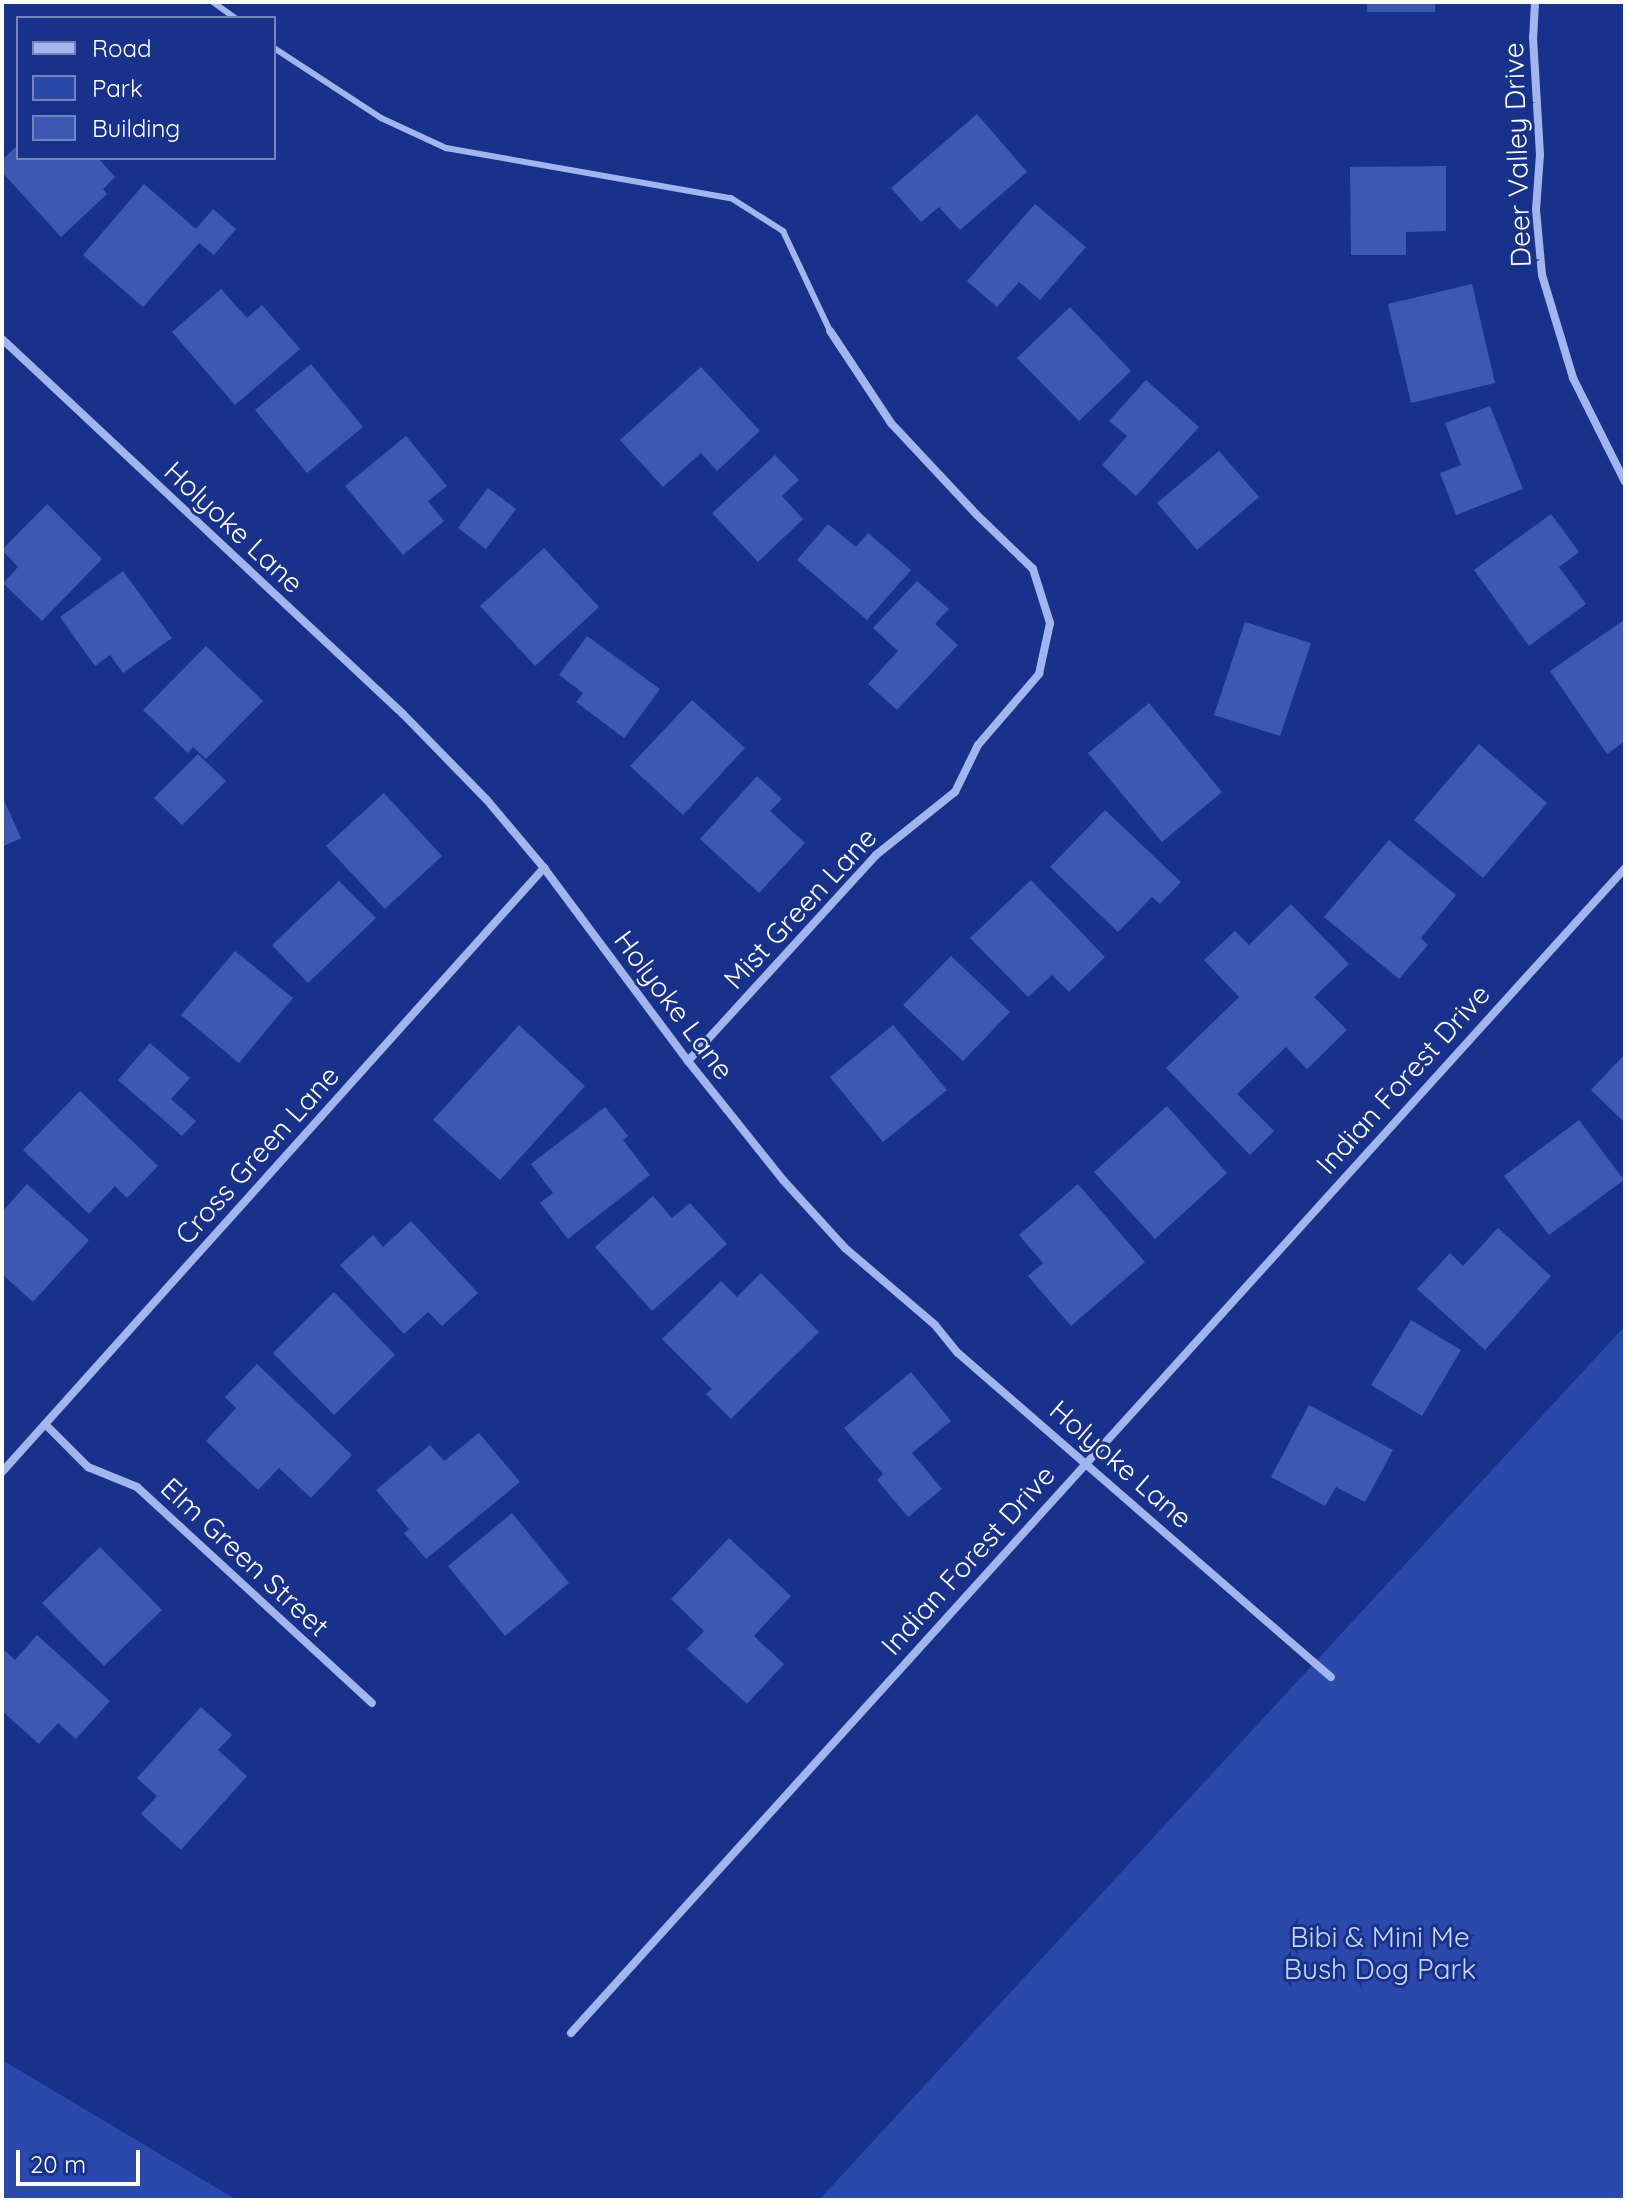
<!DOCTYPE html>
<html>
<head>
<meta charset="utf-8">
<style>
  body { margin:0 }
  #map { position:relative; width:1627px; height:2202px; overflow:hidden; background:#18328c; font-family:Quicksand,sans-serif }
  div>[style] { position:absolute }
  .green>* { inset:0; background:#2b49aa }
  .building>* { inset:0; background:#3d58b2 }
  .service>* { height:6px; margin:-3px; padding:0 3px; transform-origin:3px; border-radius:3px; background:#a3b5ee }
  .minor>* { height:8px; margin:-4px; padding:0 4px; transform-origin:4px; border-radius:4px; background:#a3b5ee }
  span { translate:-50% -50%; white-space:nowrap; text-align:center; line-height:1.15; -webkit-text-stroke:6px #18328c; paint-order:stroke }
  .street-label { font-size:28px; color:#fff }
  .park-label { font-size:28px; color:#c9d5fa }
  .frame { position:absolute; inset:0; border:4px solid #fff; pointer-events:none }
  .legend { position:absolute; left:16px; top:16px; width:260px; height:144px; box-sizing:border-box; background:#18328c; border:2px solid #7484ba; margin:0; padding:10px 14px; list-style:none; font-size:24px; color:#fff }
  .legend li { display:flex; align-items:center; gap:16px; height:40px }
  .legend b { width:40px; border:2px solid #7484ba }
  .scale { position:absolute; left:16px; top:2150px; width:124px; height:36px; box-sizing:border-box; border:4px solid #fff; border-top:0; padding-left:10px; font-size:24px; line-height:28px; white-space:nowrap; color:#fff; -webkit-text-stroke:6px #18328c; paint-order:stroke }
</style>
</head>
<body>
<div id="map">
  <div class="green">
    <div style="clip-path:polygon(1625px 1326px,1625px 2200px,819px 2200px)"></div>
    <div style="clip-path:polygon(2px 2060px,237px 2200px,2px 2200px)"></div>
  </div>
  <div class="building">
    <div style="clip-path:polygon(1367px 2px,1435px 2px,1435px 12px,1367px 12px)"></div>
    <div style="clip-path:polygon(977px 114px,1027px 172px,960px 230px,939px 207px,921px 222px,891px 188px)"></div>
    <div style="clip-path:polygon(18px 145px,18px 158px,98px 158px,115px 177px,103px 189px,107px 194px,61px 237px,2px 172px,2px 160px)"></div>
    <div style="clip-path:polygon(1446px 166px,1446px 231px,1406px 232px,1406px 255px,1351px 255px,1350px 167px)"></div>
    <div style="clip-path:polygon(144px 184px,196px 229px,213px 209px,236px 229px,214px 255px,199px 243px,143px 307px,83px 255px)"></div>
    <div style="clip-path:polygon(1035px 204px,1086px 247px,1040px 300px,1019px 282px,997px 307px,967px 281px)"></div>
    <div style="clip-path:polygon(1472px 284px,1495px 383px,1411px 403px,1388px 304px)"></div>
    <div style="clip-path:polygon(221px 289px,247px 318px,262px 305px,300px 349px,235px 405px,172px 332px)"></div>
    <div style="clip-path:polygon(1070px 307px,1131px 371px,1079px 421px,1017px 358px)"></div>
    <div style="clip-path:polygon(311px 364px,363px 427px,307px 473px,255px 410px)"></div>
    <div style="clip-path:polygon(701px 367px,760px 431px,717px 471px,701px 453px,663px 487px,620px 440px)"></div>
    <div style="clip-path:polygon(1146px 380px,1199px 427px,1136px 496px,1102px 465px,1127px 436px,1109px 421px)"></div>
    <div style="clip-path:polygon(1490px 406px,1523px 489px,1456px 515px,1440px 473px,1461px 465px,1445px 423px)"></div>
    <div style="clip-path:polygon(406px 436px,447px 486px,428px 501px,444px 521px,403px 555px,345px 486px)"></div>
    <div style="clip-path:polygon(1219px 451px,1259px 497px,1197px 550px,1157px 503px)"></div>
    <div style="clip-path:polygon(775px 455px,799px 480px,782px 496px,803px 519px,758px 562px,712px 513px)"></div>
    <div style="clip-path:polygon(488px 488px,516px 509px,486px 549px,458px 528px)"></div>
    <div style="clip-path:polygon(47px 504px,102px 559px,42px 621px,3px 583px,18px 567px,2px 550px)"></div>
    <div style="clip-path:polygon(1551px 514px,1579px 552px,1559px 567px,1586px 604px,1529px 646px,1474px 570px)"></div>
    <div style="clip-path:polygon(828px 524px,856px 547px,868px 533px,911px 570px,867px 620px,797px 560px)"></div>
    <div style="clip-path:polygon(544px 548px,599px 607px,535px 666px,480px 606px)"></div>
    <div style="clip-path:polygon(123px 571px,172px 638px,123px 673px,110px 655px,95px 666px,60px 617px)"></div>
    <div style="clip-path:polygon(917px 581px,949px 609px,935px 624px,958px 645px,897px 710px,868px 684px,898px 651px,873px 628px)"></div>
    <div style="clip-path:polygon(1624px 620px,1625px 741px,1607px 754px,1550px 671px)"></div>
    <div style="clip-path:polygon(1245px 622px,1311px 643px,1280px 736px,1214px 715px)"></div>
    <div style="clip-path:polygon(587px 636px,660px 689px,624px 738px,576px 702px,583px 693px,559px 675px)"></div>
    <div style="clip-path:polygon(206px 646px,263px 701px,206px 759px,193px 747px,188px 753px,143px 710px)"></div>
    <div style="clip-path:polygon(692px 700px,745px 748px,683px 815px,630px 766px)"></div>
    <div style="clip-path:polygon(1149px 703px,1222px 792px,1162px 842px,1088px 753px)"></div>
    <div style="clip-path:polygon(1479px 744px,1547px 803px,1483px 878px,1414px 820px)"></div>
    <div style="clip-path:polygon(198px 754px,226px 781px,182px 825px,154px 798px)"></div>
    <div style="clip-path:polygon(757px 776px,782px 799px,770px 811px,805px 843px,759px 893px,700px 839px)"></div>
    <div style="clip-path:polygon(384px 793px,442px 856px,385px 909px,326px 846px)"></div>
    <div style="clip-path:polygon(2px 796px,21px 838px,2px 847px)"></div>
    <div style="clip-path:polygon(1105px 810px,1181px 882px,1160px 904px,1152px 897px,1118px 932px,1050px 867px)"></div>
    <div style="clip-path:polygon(1389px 840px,1456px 895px,1421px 938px,1428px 945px,1399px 979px,1324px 917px)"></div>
    <div style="clip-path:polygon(1031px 880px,1105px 957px,1069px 992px,1052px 975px,1028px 997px,970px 938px)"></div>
    <div style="clip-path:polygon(339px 881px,376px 918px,308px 983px,272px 945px)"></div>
    <div style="clip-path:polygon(1291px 904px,1349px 964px,1314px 997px,1347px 1030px,1307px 1069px,1286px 1047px,1237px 1094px,1274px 1131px,1250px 1155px,1166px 1068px,1239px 997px,1204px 960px,1235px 931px,1249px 945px)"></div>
    <div style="clip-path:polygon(235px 951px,293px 998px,239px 1063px,181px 1015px)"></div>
    <div style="clip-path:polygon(951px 956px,1010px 1012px,963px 1061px,903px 1005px)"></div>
    <div style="clip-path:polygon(519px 1025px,585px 1086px,500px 1180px,433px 1120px)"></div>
    <div style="clip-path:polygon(893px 1025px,947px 1090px,883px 1142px,830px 1077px)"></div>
    <div style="clip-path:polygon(150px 1043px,190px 1078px,171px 1099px,196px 1121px,182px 1136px,118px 1080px)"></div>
    <div style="clip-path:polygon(1625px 1054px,1625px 1123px,1591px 1090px)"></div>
    <div style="clip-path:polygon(80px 1091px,158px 1166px,127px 1198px,115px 1186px,89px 1214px,23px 1150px)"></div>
    <div style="clip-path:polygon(1167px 1106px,1227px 1173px,1155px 1239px,1094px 1172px)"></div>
    <div style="clip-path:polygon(605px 1107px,628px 1136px,623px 1140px,650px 1175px,568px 1239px,540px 1203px,553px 1193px,531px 1164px)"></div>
    <div style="clip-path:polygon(1579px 1120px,1624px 1180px,1549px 1235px,1504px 1176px)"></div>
    <div style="clip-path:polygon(27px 1184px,89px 1240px,33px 1302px,2px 1274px,2px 1212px)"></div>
    <div style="clip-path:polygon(1078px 1184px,1145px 1262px,1071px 1326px,1028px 1276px,1043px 1263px,1019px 1235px)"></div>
    <div style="clip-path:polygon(653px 1196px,672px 1218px,690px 1203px,727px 1244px,652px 1311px,595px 1247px)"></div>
    <div style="clip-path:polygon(411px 1221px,478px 1293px,442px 1326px,428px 1312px,404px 1334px,340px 1265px,373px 1235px,383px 1247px)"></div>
    <div style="clip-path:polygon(1498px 1228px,1551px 1276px,1485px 1350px,1417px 1289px,1450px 1253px,1463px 1266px)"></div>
    <div style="clip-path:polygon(761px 1273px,819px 1332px,731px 1419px,706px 1394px,712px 1389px,662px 1339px,721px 1281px,737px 1297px)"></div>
    <div style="clip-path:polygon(334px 1292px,395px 1355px,334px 1415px,273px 1353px)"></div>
    <div style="clip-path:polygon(1411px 1320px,1461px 1350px,1422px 1416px,1371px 1385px)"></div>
    <div style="clip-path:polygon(257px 1364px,352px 1455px,311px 1498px,279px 1468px,258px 1490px,206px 1441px,236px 1408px,225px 1397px)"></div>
    <div style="clip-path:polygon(911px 1372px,951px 1421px,912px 1453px,942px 1489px,908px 1517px,877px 1480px,883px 1474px,844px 1428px)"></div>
    <div style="clip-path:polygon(1309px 1405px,1393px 1450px,1365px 1502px,1336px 1487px,1325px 1506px,1271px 1477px)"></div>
    <div style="clip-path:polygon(479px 1433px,520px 1482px,426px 1559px,404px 1533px,409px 1529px,376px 1490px,430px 1445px,444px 1461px)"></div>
    <div style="clip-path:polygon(512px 1513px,569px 1583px,505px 1636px,448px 1566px)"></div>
    <div style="clip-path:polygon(729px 1538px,791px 1596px,754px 1636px,784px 1664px,747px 1704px,687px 1649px,704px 1631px,671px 1599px)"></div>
    <div style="clip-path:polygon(100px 1547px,162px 1610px,104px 1666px,42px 1603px)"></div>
    <div style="clip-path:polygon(37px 1635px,110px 1701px,76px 1739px,58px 1723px,39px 1744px,2px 1711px,2px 1648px,15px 1660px)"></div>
    <div style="clip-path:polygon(201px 1707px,232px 1735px,218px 1750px,247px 1776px,181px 1850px,141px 1814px,157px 1796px,137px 1778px)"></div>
  </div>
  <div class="service">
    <div style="left:213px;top:2px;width:27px;rotate:36deg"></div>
    <div style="left:274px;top:48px;width:128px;rotate:33.2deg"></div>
    <div style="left:381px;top:118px;width:72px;rotate:24.8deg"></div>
    <div style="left:446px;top:148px;width:289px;rotate:10deg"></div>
    <div style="left:731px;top:198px;width:62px;rotate:32.4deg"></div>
    <div style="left:783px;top:231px;width:110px;rotate:64.8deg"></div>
  </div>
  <div class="minor">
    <div style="left:1535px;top:2px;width:35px;rotate:93deg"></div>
    <div style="left:1533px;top:37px;width:117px;rotate:86.6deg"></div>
    <div style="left:1540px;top:154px;width:56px;rotate:94.1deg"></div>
    <div style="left:1536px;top:210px;width:65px;rotate:84.7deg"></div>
    <div style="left:1542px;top:275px;width:108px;rotate:73.2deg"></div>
    <div style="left:1573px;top:378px;width:116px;rotate:63.4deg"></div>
    <div style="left:2px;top:339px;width:549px;rotate:43.08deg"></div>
    <div style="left:403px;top:714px;width:120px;rotate:45.7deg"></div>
    <div style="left:487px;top:800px;width:89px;rotate:50deg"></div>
    <div style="left:544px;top:868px;width:241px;rotate:53.3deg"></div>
    <div style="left:688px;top:1061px;width:152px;rotate:51.4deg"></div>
    <div style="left:783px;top:1180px;width:92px;rotate:47.6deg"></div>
    <div style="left:845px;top:1248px;width:118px;rotate:40.5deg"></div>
    <div style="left:935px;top:1325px;width:36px;rotate:51deg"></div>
    <div style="left:958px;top:1353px;width:494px;rotate:41deg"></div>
    <div style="left:688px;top:1061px;width:279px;rotate:-47.6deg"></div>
    <div style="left:876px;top:855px;width:101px;rotate:-38.6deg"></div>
    <div style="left:955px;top:792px;width:52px;rotate:-63.9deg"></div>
    <div style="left:978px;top:745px;width:94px;rotate:-49.3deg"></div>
    <div style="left:1039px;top:674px;width:52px;rotate:-77.8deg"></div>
    <div style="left:1050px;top:623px;width:57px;rotate:-107.5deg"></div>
    <div style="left:1033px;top:569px;width:78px;rotate:-136deg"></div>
    <div style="left:977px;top:515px;width:126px;rotate:-133.1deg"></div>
    <div style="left:891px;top:423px;width:110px;rotate:-123.5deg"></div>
    <div style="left:45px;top:1424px;width:61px;rotate:45deg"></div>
    <div style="left:88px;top:1467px;width:53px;rotate:22.2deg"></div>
    <div style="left:137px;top:1487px;width:319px;rotate:42.6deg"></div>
    <div style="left:2px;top:1472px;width:812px;rotate:-48.1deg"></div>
    <div style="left:571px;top:2033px;width:1571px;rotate:-47.86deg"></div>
  </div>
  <div class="street-label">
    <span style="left:1517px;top:155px;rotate:-92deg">Deer Valley Drive</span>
    <span style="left:234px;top:527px;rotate:43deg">Holyoke Lane</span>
    <span style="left:800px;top:908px;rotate:-47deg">Mist Green Lane</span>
    <span style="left:674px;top:1005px;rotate:53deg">Holyoke Lane</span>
    <span style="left:1403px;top:1079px;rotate:-48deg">Indian Forest Drive</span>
    <span style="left:257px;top:1155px;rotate:-48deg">Cross Green Lane</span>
    <span style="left:1121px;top:1464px;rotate:41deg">Holyoke Lane</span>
    <span style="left:245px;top:1557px;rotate:43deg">Elm Green Street</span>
    <span style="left:968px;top:1560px;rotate:-48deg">Indian Forest Drive</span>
  </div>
  <div class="park-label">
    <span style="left:1380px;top:1953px">Bibi &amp; Mini Me<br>Bush Dog Park</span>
  </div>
  <div class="frame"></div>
  <ul class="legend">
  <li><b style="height:10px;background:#a3b5ee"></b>Road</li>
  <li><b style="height:22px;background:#2b49aa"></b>Park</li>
  <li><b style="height:22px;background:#3d58b2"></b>Building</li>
  </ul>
  <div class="scale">20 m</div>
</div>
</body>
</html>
